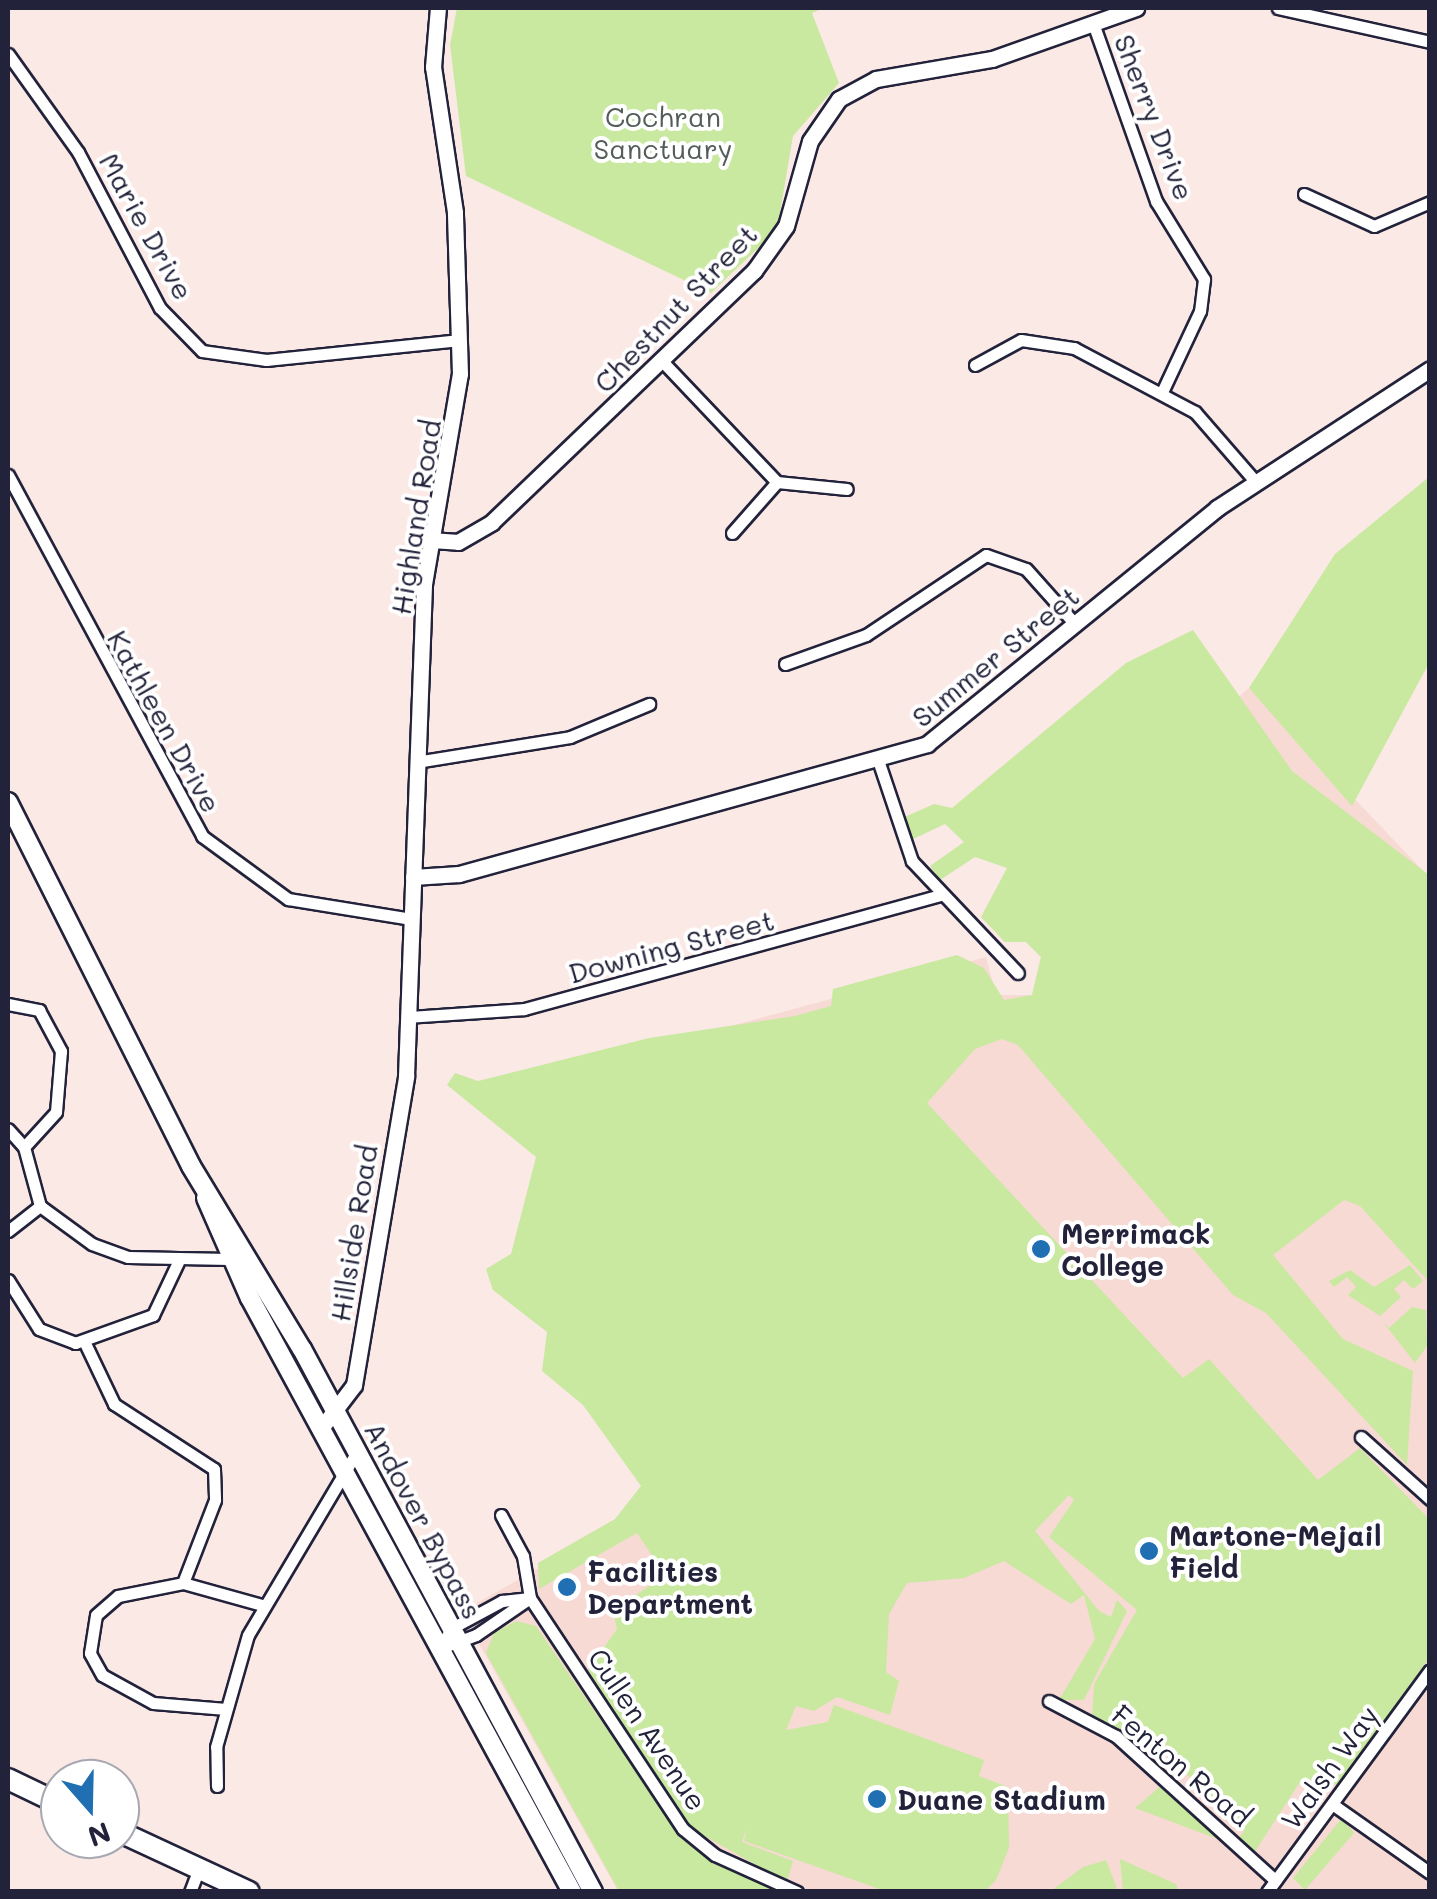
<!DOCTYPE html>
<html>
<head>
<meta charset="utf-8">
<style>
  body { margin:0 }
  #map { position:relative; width:1437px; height:1899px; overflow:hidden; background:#fbe9e6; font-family:Mali,sans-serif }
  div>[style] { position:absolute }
  .built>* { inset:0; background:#f8dad4 }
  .green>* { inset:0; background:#c9e8a0 }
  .roads { filter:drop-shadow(2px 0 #22223b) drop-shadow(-2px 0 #22223b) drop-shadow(0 2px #22223b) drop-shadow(0 -2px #22223b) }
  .street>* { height:11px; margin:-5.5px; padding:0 5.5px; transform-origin:5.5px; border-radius:5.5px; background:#fff }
  .secondary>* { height:15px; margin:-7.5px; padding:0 7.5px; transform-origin:7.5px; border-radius:7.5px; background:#fff }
  .primary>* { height:18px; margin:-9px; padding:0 9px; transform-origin:9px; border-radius:9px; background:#fff }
  .highway>* { height:20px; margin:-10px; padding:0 10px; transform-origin:10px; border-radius:10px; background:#fff }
  .dots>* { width:28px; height:28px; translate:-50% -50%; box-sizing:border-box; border:5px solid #fff; border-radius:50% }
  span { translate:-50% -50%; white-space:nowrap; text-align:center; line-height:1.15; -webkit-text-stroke:8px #fff; paint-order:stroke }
  .park-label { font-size:28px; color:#545d59 }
  .street-label { font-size:28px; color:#22223b }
  .poi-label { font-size:28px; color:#22223b; font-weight:700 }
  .left { translate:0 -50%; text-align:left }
  .frame { position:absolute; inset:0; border:10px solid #22223b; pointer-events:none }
  .north { position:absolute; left:40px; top:1759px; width:100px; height:100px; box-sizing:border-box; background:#fff; border:2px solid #a7a7b1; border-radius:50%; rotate:160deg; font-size:28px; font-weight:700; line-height:40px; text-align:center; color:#22223b }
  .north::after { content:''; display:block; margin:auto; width:35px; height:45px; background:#1f6fb2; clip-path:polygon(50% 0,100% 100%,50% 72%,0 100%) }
</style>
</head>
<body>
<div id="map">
  <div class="built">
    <div style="clip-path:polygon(1249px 688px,1429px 877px,1429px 1891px,618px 1891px,461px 1612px,831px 1403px,475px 1095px,986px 957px,996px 995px,1032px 995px,1041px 957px,1026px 942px,1005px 942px,981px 917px)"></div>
  </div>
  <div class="green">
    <div style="clip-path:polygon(457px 8px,824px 8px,812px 13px,839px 83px,793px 136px,777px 230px,711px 293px,466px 176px,450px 45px)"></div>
    <div style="clip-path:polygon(1429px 477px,1429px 663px,1352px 806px,1249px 688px,1335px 554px)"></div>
    <div style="clip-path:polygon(1193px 630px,1292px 771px,1429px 875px,1429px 1282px,1360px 1206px,1344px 1200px,1273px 1255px,1343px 1339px,1413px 1371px,1407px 1465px,1266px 1313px,1233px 1295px,1018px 1045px,1002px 1039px,975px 1049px,927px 1103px,1183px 1378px,1209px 1359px,1318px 1480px,1360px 1448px,1429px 1519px,1429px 1658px,1341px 1785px,1300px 1782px,1254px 1853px,1238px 1839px,1244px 1831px,1148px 1736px,1134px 1749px,1092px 1719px,1094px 1684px,1137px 1610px,1049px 1537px,1074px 1500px,1069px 1495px,1035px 1531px,1099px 1611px,1111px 1617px,1117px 1600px,1127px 1611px,1084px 1700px,1059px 1700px,1095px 1639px,1084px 1595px,1071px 1604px,1004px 1561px,964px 1578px,907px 1583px,889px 1614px,886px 1672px,899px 1681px,890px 1715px,837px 1697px,814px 1711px,796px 1706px,786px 1730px,828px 1722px,834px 1705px,984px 1760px,979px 1776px,1008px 1787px,1009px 1848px,996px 1880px,985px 1891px,885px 1891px,744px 1841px,747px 1827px,742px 1842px,793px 1861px,787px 1882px,692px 1829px,588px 1670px,617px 1629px,613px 1611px,665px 1575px,637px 1533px,539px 1589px,538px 1563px,615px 1519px,641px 1486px,583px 1405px,542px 1371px,547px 1332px,493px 1290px,486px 1269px,511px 1254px,536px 1157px,447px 1085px,455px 1073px,478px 1081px,649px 1038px,795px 1016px,831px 1006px,833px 989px,957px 955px,984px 968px,1004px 1000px,1032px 995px,1041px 957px,1026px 942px,1005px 942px,981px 917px,1007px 868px,975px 857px,940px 880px,930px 866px,964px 842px,945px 824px,909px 841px,900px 819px,934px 804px,952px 808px,1126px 663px)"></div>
    <div style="clip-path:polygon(1410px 1265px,1423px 1281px,1413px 1289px,1404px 1280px,1394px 1289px,1401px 1297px,1380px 1316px,1348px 1295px,1356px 1287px,1347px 1277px,1334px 1287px,1329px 1281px,1350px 1270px,1374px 1287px)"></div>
    <div style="clip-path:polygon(1412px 1307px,1426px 1310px,1427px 1346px,1415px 1363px,1383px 1322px,1389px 1328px)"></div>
    <div style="clip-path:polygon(516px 1621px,536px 1626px,683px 1840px,783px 1891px,619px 1891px,486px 1653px,494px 1633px)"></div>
    <div style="clip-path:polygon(1163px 1784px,1213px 1831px,1218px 1839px,1135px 1808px)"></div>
    <div style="clip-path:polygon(1342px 1818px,1354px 1833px,1305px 1890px,1293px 1878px)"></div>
    <div style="clip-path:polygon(1120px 1859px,1176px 1884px,1178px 1890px,1123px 1891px)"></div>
    <div style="clip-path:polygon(1106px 1860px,1118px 1891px,1051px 1891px,1083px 1867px)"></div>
  </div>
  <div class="roads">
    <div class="street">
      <div style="left:1278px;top:8px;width:156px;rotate:12.6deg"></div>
      <div style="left:1093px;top:23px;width:189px;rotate:70.5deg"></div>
      <div style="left:1156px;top:201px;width:92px;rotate:58.4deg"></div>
      <div style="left:1204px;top:279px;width:32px;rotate:97deg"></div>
      <div style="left:1200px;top:311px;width:87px;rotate:115.1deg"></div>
      <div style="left:8px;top:54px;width:120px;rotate:54.5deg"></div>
      <div style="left:78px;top:152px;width:176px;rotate:62.3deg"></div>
      <div style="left:160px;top:308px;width:60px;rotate:45.7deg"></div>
      <div style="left:202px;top:351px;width:65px;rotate:8deg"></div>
      <div style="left:266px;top:360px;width:195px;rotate:-5.9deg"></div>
      <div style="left:1304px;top:194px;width:77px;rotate:24.6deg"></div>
      <div style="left:1374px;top:226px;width:61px;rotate:-23.2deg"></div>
      <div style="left:662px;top:361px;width:167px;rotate:46.5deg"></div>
      <div style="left:777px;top:482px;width:70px;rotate:5.7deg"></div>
      <div style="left:975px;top:365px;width:52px;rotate:-28.5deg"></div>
      <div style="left:1021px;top:340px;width:54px;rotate:8.6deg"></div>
      <div style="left:1074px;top:348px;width:137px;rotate:27.9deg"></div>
      <div style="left:1195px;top:412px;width:91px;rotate:49deg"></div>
      <div style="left:8px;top:475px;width:410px;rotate:61.7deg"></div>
      <div style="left:202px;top:836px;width:107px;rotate:36.2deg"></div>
      <div style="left:288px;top:899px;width:125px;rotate:9.2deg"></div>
      <div style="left:732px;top:533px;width:68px;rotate:-48.6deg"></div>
      <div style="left:785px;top:664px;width:86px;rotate:-19.7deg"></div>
      <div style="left:866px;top:635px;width:144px;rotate:-33.7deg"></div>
      <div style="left:986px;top:555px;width:42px;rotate:19.3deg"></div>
      <div style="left:1026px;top:569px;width:74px;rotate:48.3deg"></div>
      <div style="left:416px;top:762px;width:156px;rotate:-9.2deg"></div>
      <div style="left:570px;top:737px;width:86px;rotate:-22.7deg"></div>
      <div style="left:879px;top:763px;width:103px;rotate:71.4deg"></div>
      <div style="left:912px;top:861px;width:154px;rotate:46.6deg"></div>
      <div style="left:8px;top:1004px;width:32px;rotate:11deg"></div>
      <div style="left:39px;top:1010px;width:47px;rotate:61.8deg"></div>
      <div style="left:61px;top:1051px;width:61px;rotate:94.7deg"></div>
      <div style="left:56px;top:1112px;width:47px;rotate:132.4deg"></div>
      <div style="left:24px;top:1147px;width:24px;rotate:-132deg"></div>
      <div style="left:408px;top:1017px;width:116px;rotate:-3.9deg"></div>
      <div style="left:524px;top:1009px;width:431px;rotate:-15.3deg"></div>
      <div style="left:24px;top:1147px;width:61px;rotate:74.8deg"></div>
      <div style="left:40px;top:1206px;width:64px;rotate:36.2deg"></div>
      <div style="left:92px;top:1244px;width:38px;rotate:20deg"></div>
      <div style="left:128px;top:1257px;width:101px;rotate:1.1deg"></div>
      <div style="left:8px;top:1231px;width:41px;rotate:-38deg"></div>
      <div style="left:8px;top:1280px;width:58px;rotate:57.7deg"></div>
      <div style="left:39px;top:1329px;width:39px;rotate:21deg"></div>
      <div style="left:75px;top:1343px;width:83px;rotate:-19.7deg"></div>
      <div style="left:153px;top:1315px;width:61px;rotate:-64.7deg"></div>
      <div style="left:84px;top:1341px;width:70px;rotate:64.5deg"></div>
      <div style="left:114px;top:1404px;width:119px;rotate:33deg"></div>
      <div style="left:214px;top:1469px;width:31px;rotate:88deg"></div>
      <div style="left:215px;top:1500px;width:89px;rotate:111.1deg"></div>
      <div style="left:1361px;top:1437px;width:93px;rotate:41.9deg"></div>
      <div style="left:501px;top:1515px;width:47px;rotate:61.8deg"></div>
      <div style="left:523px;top:1556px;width:43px;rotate:80.5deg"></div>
      <div style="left:530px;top:1598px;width:277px;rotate:56.5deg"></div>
      <div style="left:683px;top:1829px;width:41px;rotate:39.1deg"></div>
      <div style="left:715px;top:1855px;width:90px;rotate:24.3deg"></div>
      <div style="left:530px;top:1598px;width:65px;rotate:145.6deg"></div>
      <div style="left:476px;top:1635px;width:40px;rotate:159.8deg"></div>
      <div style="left:438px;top:1649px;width:25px;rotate:-56deg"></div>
      <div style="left:452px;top:1628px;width:57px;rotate:-28.4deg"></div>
      <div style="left:502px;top:1601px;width:28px;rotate:-6deg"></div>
      <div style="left:1049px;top:1701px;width:76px;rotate:27.6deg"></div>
      <div style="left:1116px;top:1736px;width:215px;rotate:42.2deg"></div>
      <div style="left:226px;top:1709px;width:73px;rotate:-175.3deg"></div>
      <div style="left:153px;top:1703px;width:58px;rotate:-151.2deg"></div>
      <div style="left:102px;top:1675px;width:25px;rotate:-119deg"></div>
      <div style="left:90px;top:1653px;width:38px;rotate:-81deg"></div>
      <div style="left:96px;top:1615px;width:29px;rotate:-41deg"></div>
      <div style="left:118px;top:1596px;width:66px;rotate:-11.3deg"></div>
      <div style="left:183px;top:1583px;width:82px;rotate:15.6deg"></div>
      <div style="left:217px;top:1786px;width:39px;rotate:-91deg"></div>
      <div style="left:216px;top:1747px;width:116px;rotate:-74.1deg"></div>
      <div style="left:248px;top:1635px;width:212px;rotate:-59.3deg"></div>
      <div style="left:1335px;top:1806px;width:116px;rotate:35.2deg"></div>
      <div style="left:190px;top:1892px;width:26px;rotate:-69deg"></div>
      <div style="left:1267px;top:1892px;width:275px;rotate:-53.7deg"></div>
    </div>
    <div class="secondary">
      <div style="left:431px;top:540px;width:27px;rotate:4deg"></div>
      <div style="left:458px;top:542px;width:39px;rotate:-30deg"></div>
      <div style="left:492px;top:522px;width:363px;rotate:-43.8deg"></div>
      <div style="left:754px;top:271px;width:55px;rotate:-54.6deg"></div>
      <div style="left:786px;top:226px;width:88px;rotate:-74.2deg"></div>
      <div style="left:810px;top:141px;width:51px;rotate:-55.4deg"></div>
      <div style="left:839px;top:99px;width:42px;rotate:-28.4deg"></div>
      <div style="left:876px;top:79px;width:118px;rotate:-9.8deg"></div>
      <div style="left:992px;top:59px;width:153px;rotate:-19.5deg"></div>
      <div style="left:413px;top:877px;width:46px;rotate:-3.7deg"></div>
      <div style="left:459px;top:874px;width:486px;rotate:-15.5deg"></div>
      <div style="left:927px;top:744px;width:374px;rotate:-39.1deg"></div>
      <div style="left:1217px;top:508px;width:254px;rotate:-33.1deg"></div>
      <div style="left:322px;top:1427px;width:53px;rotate:-52.7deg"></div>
      <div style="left:354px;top:1385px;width:313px;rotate:-80.4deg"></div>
      <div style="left:406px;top:1076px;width:492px;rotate:-87.9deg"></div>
      <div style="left:424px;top:584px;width:213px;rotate:-80.3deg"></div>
      <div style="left:460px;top:374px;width:162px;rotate:-91.8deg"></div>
      <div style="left:455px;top:212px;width:147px;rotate:-98.6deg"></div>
      <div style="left:433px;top:67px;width:59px;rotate:-85.2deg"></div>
    </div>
    <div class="primary">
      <div style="left:8px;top:802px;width:407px;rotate:63.3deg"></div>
      <div style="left:191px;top:1166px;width:214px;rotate:58.8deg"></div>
      <div style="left:302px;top:1349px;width:616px;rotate:61.81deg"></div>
      <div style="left:206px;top:1198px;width:109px;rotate:66.3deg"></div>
      <div style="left:250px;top:1298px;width:676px;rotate:61.54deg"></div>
    </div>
    <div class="highway">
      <div style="left:8px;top:1779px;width:58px;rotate:25.7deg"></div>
      <div style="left:120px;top:1832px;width:142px;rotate:24.9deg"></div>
    </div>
  </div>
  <div class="dots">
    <div style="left:1041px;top:1249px;background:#1f6fb2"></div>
    <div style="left:1149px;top:1551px;background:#1f6fb2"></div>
    <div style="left:567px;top:1587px;background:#1f6fb2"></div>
    <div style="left:877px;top:1799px;background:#1f6fb2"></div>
  </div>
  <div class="park-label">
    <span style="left:663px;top:132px">Cochran<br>Sanctuary</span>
  </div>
  <div class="street-label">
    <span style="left:1155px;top:117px;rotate:69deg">Sherry Drive</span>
    <span style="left:147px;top:226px;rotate:61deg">Marie Drive</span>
    <span style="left:675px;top:308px;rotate:-46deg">Chestnut Street</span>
    <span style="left:415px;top:517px;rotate:-81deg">Highland Road</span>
    <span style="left:995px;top:656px;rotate:-39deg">Summer Street</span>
    <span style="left:165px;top:721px;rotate:61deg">Kathleen Drive</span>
    <span style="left:671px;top:946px;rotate:-15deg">Downing Street</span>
    <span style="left:353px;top:1233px;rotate:-81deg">Hillside Road</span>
    <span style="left:424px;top:1520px;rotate:62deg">Andover Bypass</span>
    <span style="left:648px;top:1729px;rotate:56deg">Cullen Avenue</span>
    <span style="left:1182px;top:1765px;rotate:40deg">Fenton Road</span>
    <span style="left:1329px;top:1767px;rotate:-54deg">Walsh Way</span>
  </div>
  <div class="poi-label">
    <span class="left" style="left:1061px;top:1249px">Merrimack<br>College</span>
    <span class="left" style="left:1169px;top:1551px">Martone-Mejail<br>Field</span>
    <span class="left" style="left:587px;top:1587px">Facilities<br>Department</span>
    <span class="left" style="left:897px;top:1799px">Duane Stadium</span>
  </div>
  <div class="frame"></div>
  <div class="north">N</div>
</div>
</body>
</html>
